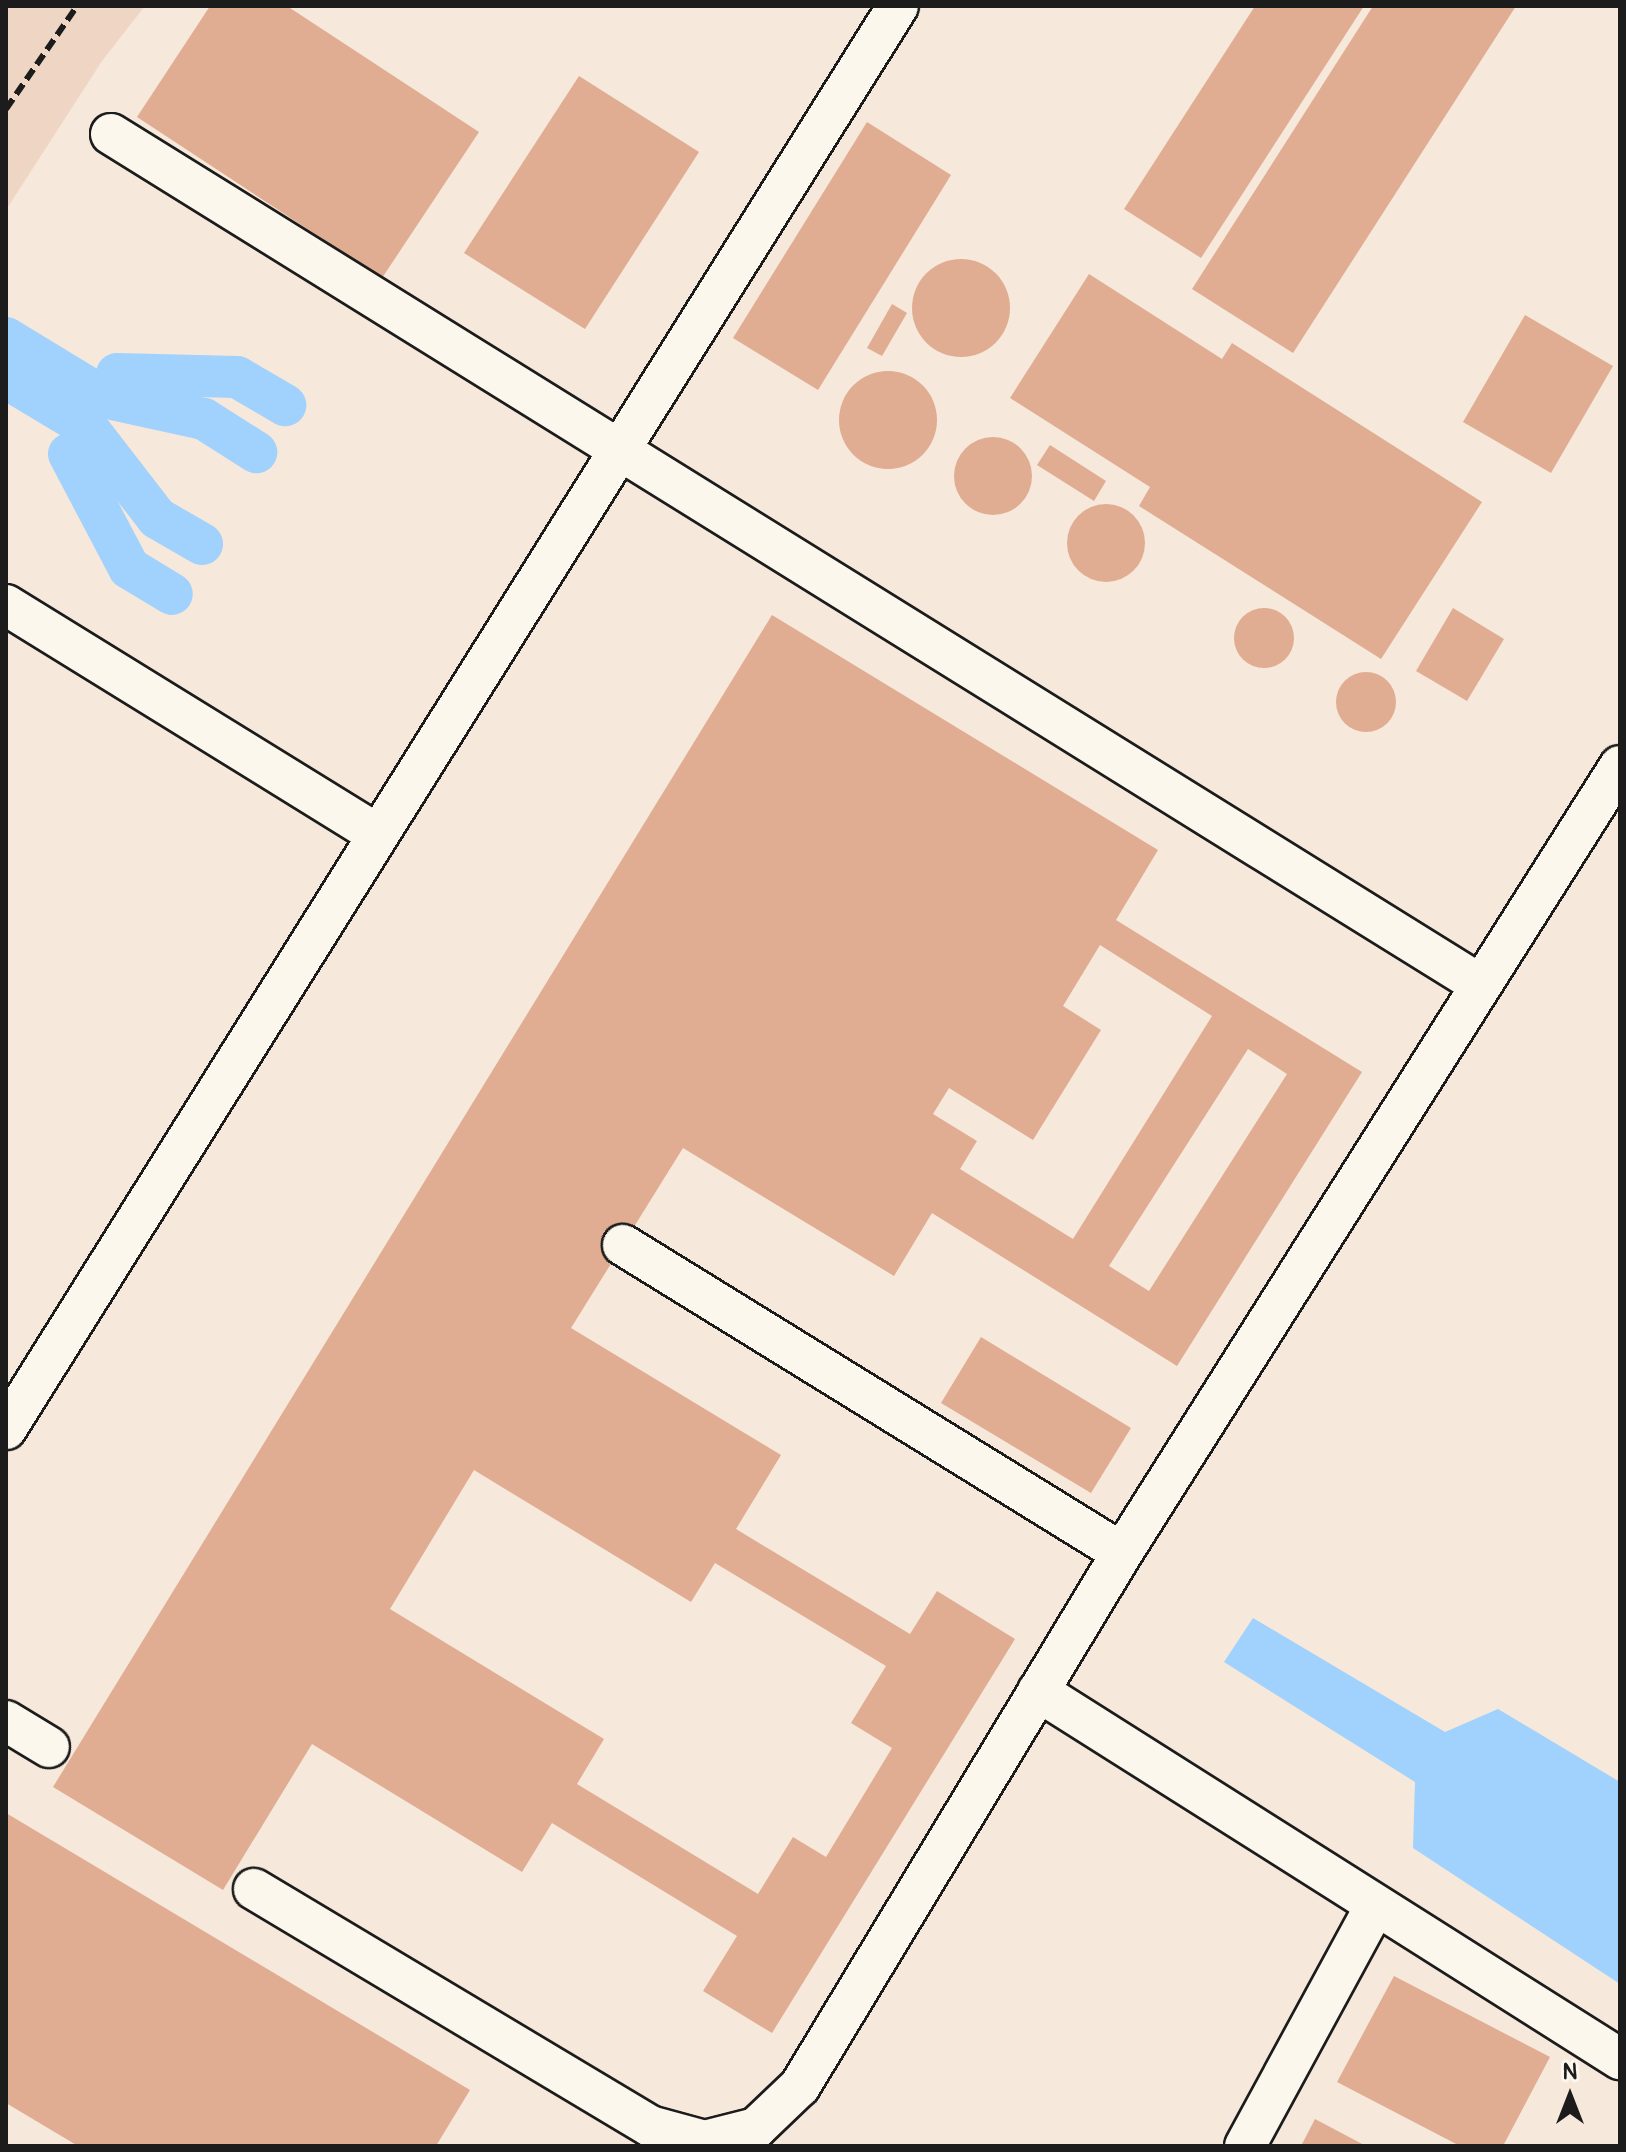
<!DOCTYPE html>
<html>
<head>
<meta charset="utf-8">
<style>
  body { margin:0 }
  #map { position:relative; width:1626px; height:2152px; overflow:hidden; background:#f6e8da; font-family:Pangolin,sans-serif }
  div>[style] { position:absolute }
  .built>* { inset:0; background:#efd6c4 }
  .water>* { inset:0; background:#a1d1fd }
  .canal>* { height:42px; margin:-21px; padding:0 21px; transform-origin:21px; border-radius:21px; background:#a1d1fd }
  .building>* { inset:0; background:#e0ad92 }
  .round { border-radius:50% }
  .roads { filter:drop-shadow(2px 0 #1c1c1c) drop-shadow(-2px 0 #1c1c1c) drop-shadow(0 2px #1c1c1c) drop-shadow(0 -2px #1c1c1c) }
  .minor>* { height:40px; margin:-20px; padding:0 20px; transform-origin:20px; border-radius:20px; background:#fbf7ec }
  .rail>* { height:6px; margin-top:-3px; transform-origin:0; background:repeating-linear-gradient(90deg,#1c1c1c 0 12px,transparent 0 18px) }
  span { translate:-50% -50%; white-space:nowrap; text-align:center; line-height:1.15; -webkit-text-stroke:6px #fbf7ec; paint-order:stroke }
  .frame { position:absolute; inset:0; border:8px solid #1c1c1c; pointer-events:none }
  .north { position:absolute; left:1530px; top:2056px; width:80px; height:80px; -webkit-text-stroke:6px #fbf7ec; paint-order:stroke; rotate:0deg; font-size:22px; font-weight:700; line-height:32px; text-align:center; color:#1c1c1c }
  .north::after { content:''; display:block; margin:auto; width:28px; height:36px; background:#1c1c1c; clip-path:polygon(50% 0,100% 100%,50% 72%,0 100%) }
</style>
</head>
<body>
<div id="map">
  <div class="built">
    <div style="clip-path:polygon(6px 6px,145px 6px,102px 61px,6px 210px)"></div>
  </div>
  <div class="water">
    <div style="clip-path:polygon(1253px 1618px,1445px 1732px,1498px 1709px,1620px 1782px,1620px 1984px,1413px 1848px,1415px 1782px,1224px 1662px)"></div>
  </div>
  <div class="canal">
    <div style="left:6px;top:338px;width:114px;rotate:31.3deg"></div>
    <div style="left:103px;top:397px;width:103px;rotate:12.3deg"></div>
    <div style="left:204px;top:419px;width:62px;rotate:32.4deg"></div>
    <div style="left:117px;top:374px;width:120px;rotate:1.4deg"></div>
    <div style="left:237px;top:377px;width:56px;rotate:30.3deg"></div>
    <div style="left:6px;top:378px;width:93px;rotate:31deg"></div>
    <div style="left:86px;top:426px;width:116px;rotate:52.3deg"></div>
    <div style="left:157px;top:518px;width:52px;rotate:30deg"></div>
    <div style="left:69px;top:454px;width:129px;rotate:62.2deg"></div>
    <div style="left:129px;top:568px;width:50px;rotate:31.2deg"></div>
  </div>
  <div class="building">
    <div style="clip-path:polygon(210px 6px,287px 6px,479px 132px,382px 278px,137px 117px)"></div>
    <div style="clip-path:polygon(1255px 6px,1364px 6px,1201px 258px,1124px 209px)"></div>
    <div style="clip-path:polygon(1373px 6px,1516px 6px,1293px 353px,1192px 289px)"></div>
    <div style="clip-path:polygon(579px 76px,699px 152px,585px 329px,464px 253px)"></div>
    <div style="clip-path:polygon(867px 122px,951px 175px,818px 390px,733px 338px)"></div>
    <div class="round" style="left:912px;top:259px;width:98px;height:98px"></div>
    <div style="clip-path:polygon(1089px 274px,1222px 359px,1232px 343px,1482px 502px,1381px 659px,1139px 506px,1150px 487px,1010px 398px)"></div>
    <div style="clip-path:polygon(892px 304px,907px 313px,882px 356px,867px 348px)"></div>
    <div style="clip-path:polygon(1525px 315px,1613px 366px,1551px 473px,1463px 422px)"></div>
    <div class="round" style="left:839px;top:371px;width:98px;height:98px"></div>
    <div class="round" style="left:954px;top:437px;width:78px;height:78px"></div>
    <div style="clip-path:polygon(1050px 445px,1106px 481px,1094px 501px,1037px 465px)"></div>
    <div class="round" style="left:1067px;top:504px;width:78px;height:78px"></div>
    <div class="round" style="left:1234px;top:608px;width:60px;height:60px"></div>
    <div style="clip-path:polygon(1453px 608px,1504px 639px,1467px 701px,1416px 671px)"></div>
    <div style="clip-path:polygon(evenodd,772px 615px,1158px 850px,1116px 920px,1362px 1072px,1177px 1366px,932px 1213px,894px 1276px,683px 1148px,571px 1328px,781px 1455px,736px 1529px,910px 1634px,937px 1591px,1015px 1639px,772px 2033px,703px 1991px,737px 1936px,552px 1823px,522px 1872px,312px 1744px,223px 1890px,53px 1787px,772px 615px,1100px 945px,1212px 1016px,1073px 1239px,960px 1169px,977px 1141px,933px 1114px,949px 1088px,1033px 1140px,1101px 1030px,1063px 1006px,1100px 945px,772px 615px,1248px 1049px,1287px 1074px,1149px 1291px,1109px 1266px,1248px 1049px,772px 615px,474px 1470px,691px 1602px,715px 1563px,886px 1666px,851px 1723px,892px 1748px,826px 1857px,793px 1837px,758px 1894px,577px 1784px,604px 1739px,390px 1609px,474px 1470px)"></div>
    <div class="round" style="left:1336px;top:672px;width:60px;height:60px"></div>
    <div style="clip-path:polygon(981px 1337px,1131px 1428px,1091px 1493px,941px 1403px)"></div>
    <div style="clip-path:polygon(6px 1813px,470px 2090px,436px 2146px,78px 2146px,6px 2103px)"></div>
    <div style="clip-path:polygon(1394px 1976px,1550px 2057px,1503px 2146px,1460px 2146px,1337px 2082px)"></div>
    <div style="clip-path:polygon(1315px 2119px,1366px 2146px,1301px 2146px)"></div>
  </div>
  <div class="roads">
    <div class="minor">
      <div style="left:111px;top:134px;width:1611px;rotate:31.85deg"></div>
      <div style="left:6px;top:605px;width:437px;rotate:31.7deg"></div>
      <div style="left:623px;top:1245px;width:586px;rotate:31.68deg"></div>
      <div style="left:6px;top:1429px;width:1679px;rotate:-57.92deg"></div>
      <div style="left:1038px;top:1691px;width:689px;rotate:32.31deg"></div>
      <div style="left:6px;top:1721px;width:50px;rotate:31.2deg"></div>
      <div style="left:254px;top:1889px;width:462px;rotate:30.9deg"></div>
      <div style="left:650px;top:2126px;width:57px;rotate:15.3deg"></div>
      <div style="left:705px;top:2141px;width:53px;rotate:-14.3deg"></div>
      <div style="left:756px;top:2128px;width:61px;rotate:-43.7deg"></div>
      <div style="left:800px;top:2086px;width:623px;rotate:-58.86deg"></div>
      <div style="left:1122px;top:1553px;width:931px;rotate:-57.68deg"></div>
      <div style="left:1245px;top:2146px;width:274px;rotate:-61.5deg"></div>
    </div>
  </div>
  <div class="rail">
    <div style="left:6px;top:109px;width:125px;rotate:-55.4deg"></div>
  </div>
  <div class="frame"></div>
  <div class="north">N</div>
</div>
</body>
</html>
